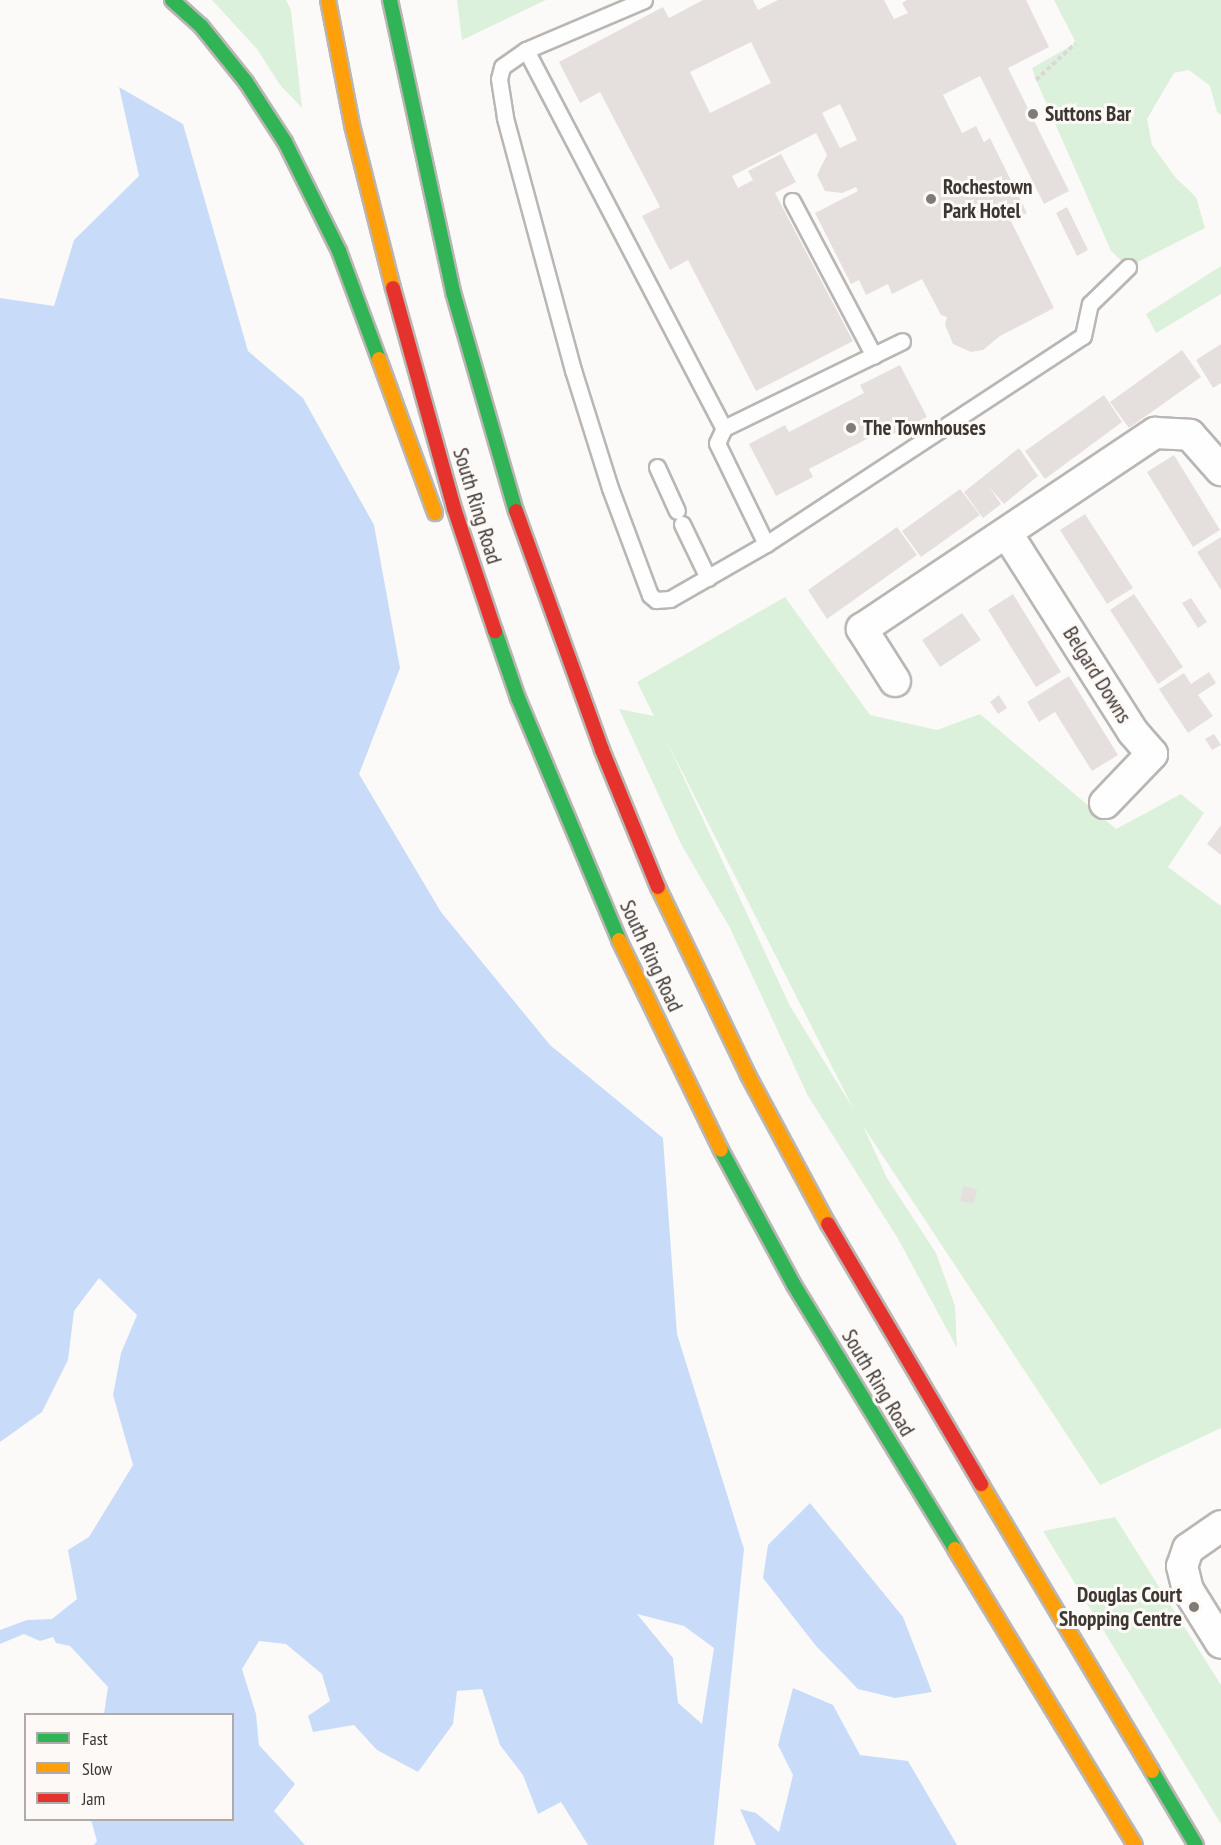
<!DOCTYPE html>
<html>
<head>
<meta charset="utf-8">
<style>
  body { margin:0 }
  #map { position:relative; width:1221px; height:1845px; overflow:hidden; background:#fcfaf8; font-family:"PT Sans Narrow",sans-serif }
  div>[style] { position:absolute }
  .green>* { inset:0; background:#dcf1db }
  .water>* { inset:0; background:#c8dcf9 }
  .building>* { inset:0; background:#e5e0dd }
  .path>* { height:4px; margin-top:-2px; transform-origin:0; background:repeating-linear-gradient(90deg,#dbd9d8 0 4.5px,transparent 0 7.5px) }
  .roads { filter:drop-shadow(2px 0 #b9b6b3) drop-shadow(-2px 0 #b9b6b3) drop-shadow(0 2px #b9b6b3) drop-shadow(0 -2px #b9b6b3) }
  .lane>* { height:15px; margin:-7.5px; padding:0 7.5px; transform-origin:7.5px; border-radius:7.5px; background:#fffefe }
  .street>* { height:30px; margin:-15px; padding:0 15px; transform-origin:15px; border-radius:15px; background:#fffefe }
  .fast>* { height:14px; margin:-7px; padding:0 7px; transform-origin:7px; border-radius:7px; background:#30b455 }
  .slow>* { height:14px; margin:-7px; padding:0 7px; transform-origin:7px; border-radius:7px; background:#ff9f0a }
  .jam>* { height:14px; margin:-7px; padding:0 7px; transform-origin:7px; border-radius:7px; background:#e5322d }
  .dots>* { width:16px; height:16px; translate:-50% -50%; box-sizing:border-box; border:3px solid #fdf9f7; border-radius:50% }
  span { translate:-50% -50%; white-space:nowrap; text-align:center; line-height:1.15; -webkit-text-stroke:6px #fdf9f7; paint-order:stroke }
  .poi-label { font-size:21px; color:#3d3732; font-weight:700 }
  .left { translate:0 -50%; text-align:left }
  .right { translate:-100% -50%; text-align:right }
  .street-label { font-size:21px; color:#3d3732 }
  .legend { position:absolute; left:24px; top:1713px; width:210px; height:108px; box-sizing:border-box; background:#fdf9f7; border:2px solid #b0aba8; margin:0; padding:8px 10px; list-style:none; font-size:18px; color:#3d3732 }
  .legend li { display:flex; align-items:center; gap:12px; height:30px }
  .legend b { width:30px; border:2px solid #b0aba8 }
</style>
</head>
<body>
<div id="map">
  <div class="green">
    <div style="clip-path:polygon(212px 0,286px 0,291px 10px,302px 108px,280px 85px,257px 49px)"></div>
    <div style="clip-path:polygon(457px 0,546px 0,462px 40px)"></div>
    <div style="clip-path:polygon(1054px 0,1221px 0,1221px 115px,1217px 112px,1210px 86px,1189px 70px,1174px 73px,1147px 119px,1152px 145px,1176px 178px,1196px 197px,1205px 228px,1128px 267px,1111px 251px,1036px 80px,1032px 68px,1076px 43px)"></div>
    <div style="clip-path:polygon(1221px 266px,1221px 294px,1156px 333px,1146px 314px)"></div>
    <div style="clip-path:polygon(evenodd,785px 597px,870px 715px,937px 730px,980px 714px,1116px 829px,1181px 794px,1204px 813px,1168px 867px,1221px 906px,1221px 1428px,1100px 1485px,863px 1126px,887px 1178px,936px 1253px,955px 1306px,957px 1348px,897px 1237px,808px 1096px,730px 928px,681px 844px,619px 709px,654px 716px,637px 682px,785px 597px,667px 742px,854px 1110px,790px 1006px,667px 742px)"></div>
    <div style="clip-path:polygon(1115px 1517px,1221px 1685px,1221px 1824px,1043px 1531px)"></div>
  </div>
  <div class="water">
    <div style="clip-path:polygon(evenodd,119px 87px,183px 124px,248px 351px,303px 398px,374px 525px,400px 668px,359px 774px,441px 912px,550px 1045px,663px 1138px,677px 1334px,744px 1549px,714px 1845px,588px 1845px,561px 1802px,538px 1814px,523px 1775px,500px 1745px,482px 1689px,457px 1691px,453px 1724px,418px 1772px,377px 1750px,354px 1725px,313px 1732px,308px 1716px,330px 1701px,322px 1674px,286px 1644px,259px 1641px,242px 1669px,256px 1714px,259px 1745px,295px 1784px,274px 1811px,305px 1845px,94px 1845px,97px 1841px,91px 1820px,232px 1820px,232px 1714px,104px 1714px,108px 1687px,70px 1646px,56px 1643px,53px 1637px,40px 1641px,24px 1634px,0 1644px,0 1630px,27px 1620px,52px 1619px,77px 1599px,68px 1550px,89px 1537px,133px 1465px,113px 1395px,121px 1353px,137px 1315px,99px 1278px,74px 1311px,68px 1360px,42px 1412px,0 1442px,0 298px,54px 306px,74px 240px,139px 176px,119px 87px,637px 1614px,684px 1626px,714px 1648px,702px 1724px,678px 1703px,673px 1658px,637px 1614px)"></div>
    <div style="clip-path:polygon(810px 1503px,903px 1617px,932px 1692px,895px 1698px,858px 1689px,816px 1646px,763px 1578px,768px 1545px)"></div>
    <div style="clip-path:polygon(793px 1688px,833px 1705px,860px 1755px,908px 1761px,957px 1845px,756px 1845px,740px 1809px,756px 1813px,779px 1832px,793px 1775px,778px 1745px)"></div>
  </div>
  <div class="building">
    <div style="clip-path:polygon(evenodd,703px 0,753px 0,758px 10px,778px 0,884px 0,894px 19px,908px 13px,902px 3px,907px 0,1026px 0,1049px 47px,1008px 68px,1069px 191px,1044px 204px,980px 76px,943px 95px,962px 133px,976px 126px,984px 142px,990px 138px,1027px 213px,1011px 221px,1054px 308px,1000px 336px,983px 350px,971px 352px,953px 344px,945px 325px,947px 317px,941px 315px,922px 279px,892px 294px,888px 284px,866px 295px,859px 280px,851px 284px,815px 213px,858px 191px,856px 187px,842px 193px,825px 191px,817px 175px,827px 155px,816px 133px,732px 176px,738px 188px,753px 180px,748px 171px,781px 154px,796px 182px,775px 193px,853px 341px,756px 391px,688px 260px,670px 270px,642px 216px,660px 207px,600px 92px,580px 103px,559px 62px,663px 7px,669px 18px,703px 0,751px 42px,771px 83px,710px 113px,690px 72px,751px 42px,703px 0,840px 104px,857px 140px,840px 148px,822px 113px,840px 104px)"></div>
    <div style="clip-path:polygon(1067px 207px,1088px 250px,1077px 256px,1056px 213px)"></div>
    <div style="clip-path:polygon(1221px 344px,1221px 383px,1213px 388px,1196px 360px)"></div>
    <div style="clip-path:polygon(1182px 350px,1201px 377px,1129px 428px,1110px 402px)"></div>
    <div style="clip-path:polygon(900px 365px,927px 417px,887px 437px,884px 430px,809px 469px,813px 477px,776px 496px,749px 444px,785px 425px,789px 432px,864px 393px,860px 385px)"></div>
    <div style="clip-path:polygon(1104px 395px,1122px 422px,1045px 479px,1025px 451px)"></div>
    <div style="clip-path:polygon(1019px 448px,1038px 476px,1004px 504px,989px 487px,1001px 504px,983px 518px,964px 492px)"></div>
    <div style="clip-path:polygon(1174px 455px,1220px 530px,1193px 547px,1147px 472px)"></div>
    <div style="clip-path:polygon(960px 489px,980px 515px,921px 557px,902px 531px)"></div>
    <div style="clip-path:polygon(1085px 514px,1133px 588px,1107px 604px,1060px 530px)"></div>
    <div style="clip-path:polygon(897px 527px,917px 555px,827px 619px,808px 590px)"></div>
    <div style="clip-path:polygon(1221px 537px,1221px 590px,1197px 552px)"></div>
    <div style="clip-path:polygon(1013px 594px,1061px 672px,1036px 687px,988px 610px)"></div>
    <div style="clip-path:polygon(1134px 594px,1183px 667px,1158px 684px,1110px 610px)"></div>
    <div style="clip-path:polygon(1191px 598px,1207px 622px,1198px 628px,1182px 603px)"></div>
    <div style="clip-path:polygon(962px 613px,981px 640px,940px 667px,922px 640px)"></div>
    <div style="clip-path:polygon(1209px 672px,1216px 683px,1198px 695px,1213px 716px,1188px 733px,1159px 689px,1184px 673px,1191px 684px)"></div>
    <div style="clip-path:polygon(1069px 676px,1118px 755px,1092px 771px,1055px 712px,1039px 722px,1027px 702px)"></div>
    <div style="clip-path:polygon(999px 695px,1007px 708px,998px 714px,990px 702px)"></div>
    <div style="clip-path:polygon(1214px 734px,1221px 745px,1212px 750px,1205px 739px)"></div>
    <div style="clip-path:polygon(1221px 825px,1221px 855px,1207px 844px)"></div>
    <div style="clip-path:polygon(963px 1186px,977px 1189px,974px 1204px,960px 1201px)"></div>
  </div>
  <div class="path">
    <div style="left:1036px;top:80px;width:54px;rotate:-42.8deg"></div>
  </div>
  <div class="roads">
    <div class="lane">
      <div style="left:644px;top:0;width:128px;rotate:157deg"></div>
      <div style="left:526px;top:50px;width:29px;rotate:145deg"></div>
      <div style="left:502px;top:67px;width:12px;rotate:104deg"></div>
      <div style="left:499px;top:79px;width:39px;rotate:81deg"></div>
      <div style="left:505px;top:118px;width:261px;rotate:74.9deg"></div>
      <div style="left:573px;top:370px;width:124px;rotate:72.6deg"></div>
      <div style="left:610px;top:488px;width:114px;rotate:69.5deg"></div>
      <div style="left:650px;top:595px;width:8px;rotate:40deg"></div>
      <div style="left:656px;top:600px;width:14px;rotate:-4deg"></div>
      <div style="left:670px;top:599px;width:111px;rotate:-29.8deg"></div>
      <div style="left:766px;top:544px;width:379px;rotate:-33.3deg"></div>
      <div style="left:1083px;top:336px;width:33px;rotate:-78deg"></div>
      <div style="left:1090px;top:304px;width:53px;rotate:-44.2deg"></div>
      <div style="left:526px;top:50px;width:427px;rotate:62.4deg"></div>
      <div style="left:792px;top:201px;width:175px;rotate:62.1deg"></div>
      <div style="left:657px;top:467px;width:48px;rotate:65.6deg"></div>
      <div style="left:682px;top:524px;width:60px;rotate:64.3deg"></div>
      <div style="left:766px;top:544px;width:112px;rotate:-115.9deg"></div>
      <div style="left:717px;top:443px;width:17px;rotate:-65deg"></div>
      <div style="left:724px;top:428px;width:198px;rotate:-26deg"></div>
    </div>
    <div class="street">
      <div style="left:1008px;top:535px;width:233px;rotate:57.6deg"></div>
      <div style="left:1133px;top:732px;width:29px;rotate:49deg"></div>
      <div style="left:1152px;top:754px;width:68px;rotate:133.8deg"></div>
      <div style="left:895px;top:681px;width:62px;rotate:-122.4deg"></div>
      <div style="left:862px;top:629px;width:353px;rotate:-33.8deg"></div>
      <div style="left:1155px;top:433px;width:35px;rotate:3deg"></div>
      <div style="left:1190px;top:435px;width:47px;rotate:48.5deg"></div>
      <div style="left:1221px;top:1526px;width:40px;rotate:145.1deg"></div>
      <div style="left:1188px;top:1549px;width:18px;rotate:109deg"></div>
      <div style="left:1182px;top:1566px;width:25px;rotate:76deg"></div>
      <div style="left:1188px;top:1590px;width:62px;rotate:58.1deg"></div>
    </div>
    <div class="fast">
      <div style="left:172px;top:0;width:39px;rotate:42deg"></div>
      <div style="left:201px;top:26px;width:72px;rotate:51.2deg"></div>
      <div style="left:246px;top:82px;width:72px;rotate:57deg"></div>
      <div style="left:285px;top:142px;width:122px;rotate:63.6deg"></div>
      <div style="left:339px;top:251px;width:115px;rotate:69.7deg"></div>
      <div style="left:390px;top:0;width:299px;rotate:77.8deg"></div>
      <div style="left:453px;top:292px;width:228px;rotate:74deg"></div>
      <div style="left:495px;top:631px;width:71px;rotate:71.1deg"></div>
      <div style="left:518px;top:698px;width:262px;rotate:67.3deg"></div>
      <div style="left:721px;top:1150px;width:153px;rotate:61.6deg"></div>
      <div style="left:794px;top:1285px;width:309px;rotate:58.6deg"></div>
      <div style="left:1152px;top:1771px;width:86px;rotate:59.3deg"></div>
    </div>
    <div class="slow">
      <div style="left:328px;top:0;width:127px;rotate:79.1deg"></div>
      <div style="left:352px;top:125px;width:168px;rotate:75.9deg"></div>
      <div style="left:379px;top:359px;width:164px;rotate:70deg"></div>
      <div style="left:658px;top:887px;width:208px;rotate:64.4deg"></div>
      <div style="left:748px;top:1075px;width:169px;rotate:61.8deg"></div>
      <div style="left:619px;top:940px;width:233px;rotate:64.1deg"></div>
      <div style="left:981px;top:1484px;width:334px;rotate:59.2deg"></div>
      <div style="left:955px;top:1549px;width:346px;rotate:58.7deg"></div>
    </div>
    <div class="jam">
      <div style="left:393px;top:288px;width:228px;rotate:74.5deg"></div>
      <div style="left:454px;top:508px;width:130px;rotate:71.6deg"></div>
      <div style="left:516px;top:511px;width:254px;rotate:70.2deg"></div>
      <div style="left:602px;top:750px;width:148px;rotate:67.8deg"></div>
      <div style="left:828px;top:1224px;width:302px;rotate:59.5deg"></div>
    </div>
  </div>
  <div class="dots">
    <div style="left:1033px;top:114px;background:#807b77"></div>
    <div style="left:931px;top:199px;background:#807b77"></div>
    <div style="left:851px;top:428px;background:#807b77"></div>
    <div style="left:1194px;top:1607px;background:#807b77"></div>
  </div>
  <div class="poi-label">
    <span class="left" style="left:1045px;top:114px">Suttons Bar</span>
    <span class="left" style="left:943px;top:199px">Rochestown<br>Park Hotel</span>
    <span class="left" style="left:863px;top:428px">The Townhouses</span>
    <span class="right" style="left:1182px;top:1607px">Douglas Court<br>Shopping Centre</span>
  </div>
  <div class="street-label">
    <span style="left:477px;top:506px;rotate:73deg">South Ring Road</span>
    <span style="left:1097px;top:675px;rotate:58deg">Belgard Downs</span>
    <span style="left:651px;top:956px;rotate:65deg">South Ring Road</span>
    <span style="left:878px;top:1383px;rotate:59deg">South Ring Road</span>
  </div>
  <ul class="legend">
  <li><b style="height:8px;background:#30b455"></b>Fast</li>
  <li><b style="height:8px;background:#ff9f0a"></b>Slow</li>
  <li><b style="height:8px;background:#e5322d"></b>Jam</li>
  </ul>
</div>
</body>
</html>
